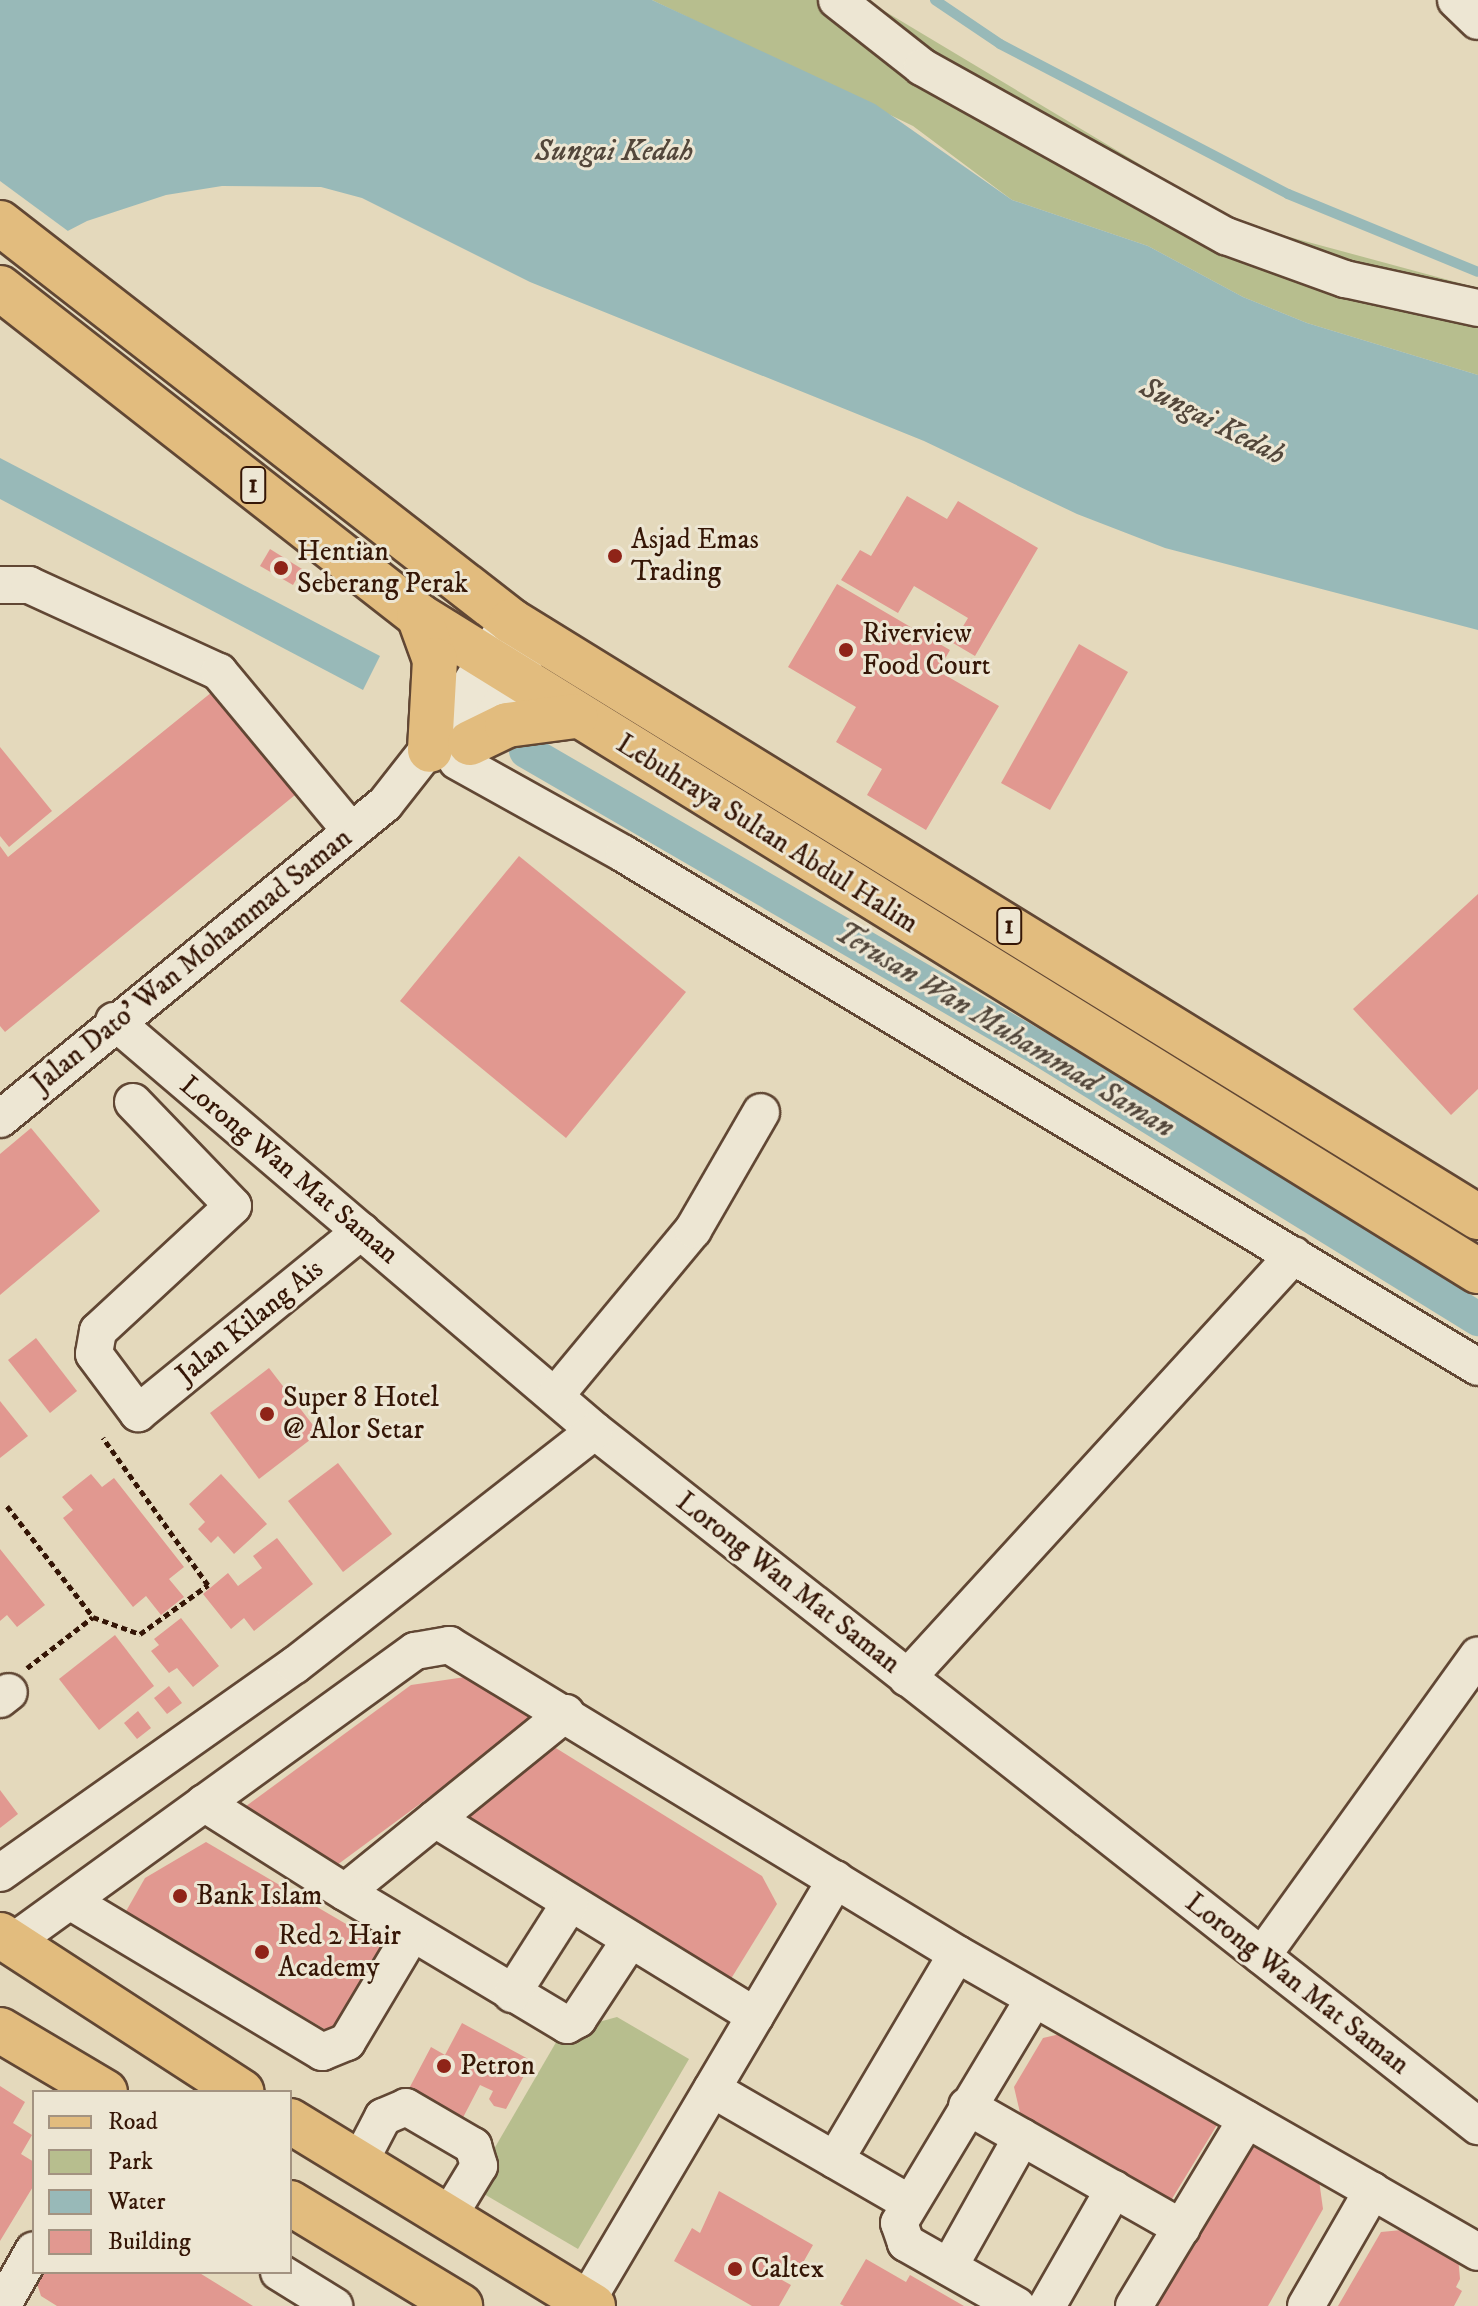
<!DOCTYPE html>
<html>
<head>
<meta charset="utf-8">
<style>
  body { margin:0 }
  #map { position:relative; width:1478px; height:2306px; overflow:hidden; background:#e4d9bc; font-family:"IM FELL DW Pica",serif }
  div>[style] { position:absolute }
  .green>* { inset:0; background:#b7be8e }
  .water>* { inset:0; background:#98b9b8 }
  .pier>* { inset:0; background:#e4d9bc }
  .stream>* { height:10px; margin:-5px; padding:0 5px; transform-origin:5px; border-radius:5px; background:#98b9b8 }
  .canal>* { height:34px; margin:-17px; padding:0 17px; transform-origin:17px; border-radius:17px; background:#98b9b8 }
  .building>* { inset:0; background:#e19890 }
  .path>* { height:5px; margin-top:-2.5px; transform-origin:0; background:repeating-linear-gradient(90deg,#351606 0 6px,transparent 0 10px) }
  .roads { filter:drop-shadow(2px 0 #614734) drop-shadow(-2px 0 #614734) drop-shadow(0 2px #614734) drop-shadow(0 -2px #614734) }
  .minor>* { height:36px; margin:-18px; padding:0 18px; transform-origin:18px; border-radius:18px; background:#ede6d3 }
  .major>* { height:44px; margin:-22px; padding:0 22px; transform-origin:22px; border-radius:22px; background:#e2bc7e }
  .dots>* { width:22px; height:22px; translate:-50% -50%; box-sizing:border-box; border:4px solid #ede6d3; border-radius:50% }
  span { translate:-50% -50%; white-space:nowrap; text-align:center; line-height:1.15; -webkit-text-stroke:6px #ede6d3; paint-order:stroke }
  .shield-label span { padding:2px 6px; background:#ede6d3; border:2px solid; border-radius:6px; -webkit-text-stroke-width:0 }
  .shield-label { font-size:26px; color:#351606; font-weight:700 }
  .poi-label { font-size:28px; color:#351606 }
  .left { translate:0 -50%; text-align:left }
  .street-label { font-size:28px; color:#351606 }
  .water-label { font-size:30px; color:#53473b; font-style:italic }
  .legend { position:absolute; left:32px; top:2090px; width:260px; height:184px; box-sizing:border-box; background:#ede6d3; border:2px solid #a39381; margin:0; padding:10px 14px; list-style:none; font-size:24px; color:#351606 }
  .legend li { display:flex; align-items:center; gap:16px; height:40px }
  .legend b { width:40px; border:2px solid #a39381 }
</style>
</head>
<body>
<div id="map">
  <div class="green">
    <div style="clip-path:polygon(652px 0,866px 0,1238px 223px,1478px 288px,1478px 375px,1307px 323px,1243px 297px,1148px 246px,1012px 200px,913px 126px)"></div>
    <div style="clip-path:polygon(617px 2017px,689px 2059px,578px 2249px,472px 2187px,562px 2032px)"></div>
  </div>
  <div class="water">
    <div style="clip-path:polygon(0 0,652px 0,875px 104px,1012px 200px,1148px 246px,1243px 297px,1307px 323px,1478px 375px,1478px 630px,1165px 548px,1077px 514px,924px 441px,530px 282px,362px 198px,321px 187px,222px 186px,166px 195px,87px 221px,0 266px)"></div>
    <div style="clip-path:polygon(0 458px,380px 656px,363px 690px,0 499px)"></div>
  </div>
  <div class="pier">
    <div style="clip-path:polygon(0 181px,72px 234px,0 270px)"></div>
  </div>
  <div class="stream">
    <div style="left:935px;top:0;width:78px;rotate:34.1deg"></div>
    <div style="left:1000px;top:44px;width:325px;rotate:27.5deg"></div>
    <div style="left:1288px;top:194px;width:205px;rotate:22.3deg"></div>
  </div>
  <div class="canal">
    <div style="left:526px;top:751px;width:594px;rotate:30.1deg"></div>
    <div style="left:1040px;top:1049px;width:515px;rotate:31.65deg"></div>
  </div>
  <div class="building">
    <div style="clip-path:polygon(907px 496px,947px 519px,958px 501px,1038px 548px,975px 656px,953px 643px,968px 618px,914px 586px,898px 613px,841px 580px,860px 550px,871px 556px)"></div>
    <div style="clip-path:polygon(270px 549px,302px 569px,293px 585px,260px 566px)"></div>
    <div style="clip-path:polygon(837px 584px,950px 650px,938px 671px,999px 706px,926px 830px,867px 795px,882px 769px,836px 742px,856px 707px,788px 667px)"></div>
    <div style="clip-path:polygon(1079px 644px,1128px 672px,1050px 810px,1001px 783px)"></div>
    <div style="clip-path:polygon(212px 692px,295px 795px,5px 1032px,0 1026px,0 846px,8px 857px)"></div>
    <div style="clip-path:polygon(0 747px,52px 811px,9px 847px,0 836px)"></div>
    <div style="clip-path:polygon(519px 856px,686px 992px,566px 1138px,400px 1001px)"></div>
    <div style="clip-path:polygon(1478px 894px,1478px 1089px,1451px 1115px,1353px 1009px)"></div>
    <div style="clip-path:polygon(31px 1128px,100px 1211px,0 1295px,0 1154px)"></div>
    <div style="clip-path:polygon(36px 1338px,77px 1391px,50px 1413px,8px 1360px)"></div>
    <div style="clip-path:polygon(269px 1368px,319px 1433px,259px 1479px,210px 1413px)"></div>
    <div style="clip-path:polygon(0 1401px,28px 1436px,0 1458px)"></div>
    <div style="clip-path:polygon(338px 1463px,392px 1534px,343px 1572px,288px 1501px)"></div>
    <div style="clip-path:polygon(91px 1474px,102px 1487px,114px 1478px,184px 1567px,169px 1579px,184px 1597px,161px 1615px,146px 1596px,133px 1607px,63px 1518px,73px 1510px,62px 1497px)"></div>
    <div style="clip-path:polygon(221px 1474px,267px 1524px,234px 1554px,218px 1536px,211px 1543px,198px 1529px,205px 1522px,189px 1504px)"></div>
    <div style="clip-path:polygon(277px 1538px,313px 1584px,254px 1631px,244px 1618px,231px 1629px,203px 1594px,228px 1573px,238px 1586px,262px 1568px,253px 1556px)"></div>
    <div style="clip-path:polygon(0 1549px,45px 1605px,17px 1627px,7px 1615px,0 1621px)"></div>
    <div style="clip-path:polygon(181px 1618px,219px 1666px,193px 1687px,177px 1668px,169px 1673px,151px 1651px,159px 1645px,154px 1639px)"></div>
    <div style="clip-path:polygon(115px 1635px,154px 1686px,99px 1730px,59px 1679px)"></div>
    <div style="clip-path:polygon(472px 1676px,538px 1717px,337px 1865px,238px 1812px,411px 1685px)"></div>
    <div style="clip-path:polygon(169px 1686px,182px 1703px,167px 1714px,154px 1698px)"></div>
    <div style="clip-path:polygon(138px 1711px,151px 1728px,137px 1739px,124px 1723px)"></div>
    <div style="clip-path:polygon(551px 1745px,762px 1876px,777px 1904px,729px 1982px,458px 1814px)"></div>
    <div style="clip-path:polygon(0 1790px,18px 1814px,0 1828px)"></div>
    <div style="clip-path:polygon(206px 1842px,387px 1948px,335px 2035px,125px 1913px,145px 1878px)"></div>
    <div style="clip-path:polygon(462px 2023px,532px 2061px,506px 2109px,494px 2106px,489px 2099px,493px 2091px,480px 2085px,457px 2129px,403px 2100px,431px 2047px,445px 2055px)"></div>
    <div style="clip-path:polygon(1073px 2031px,1220px 2120px,1167px 2207px,1021px 2117px,1014px 2087px,1043px 2038px)"></div>
    <div style="clip-path:polygon(0 2086px,25px 2102px,13px 2123px,32px 2135px,21px 2154px,34px 2162px,34px 2185px,0 2241px)"></div>
    <div style="clip-path:polygon(1244px 2137px,1319px 2180px,1323px 2209px,1268px 2306px,1147px 2306px)"></div>
    <div style="clip-path:polygon(719px 2191px,813px 2245px,796px 2275px,788px 2270px,782px 2280px,791px 2285px,779px 2306px,752px 2306px,674px 2261px,692px 2228px,700px 2233px)"></div>
    <div style="clip-path:polygon(1412px 2229px,1458px 2256px,1460px 2279px,1456px 2287px,1462px 2291px,1454px 2306px,1338px 2306px,1381px 2232px)"></div>
    <div style="clip-path:polygon(866px 2259px,906px 2282px,910px 2275px,964px 2306px,844px 2306px,840px 2304px)"></div>
    <div style="clip-path:polygon(31px 2265px,34px 2272px,198px 2272px,253px 2306px,57px 2306px,41px 2296px)"></div>
  </div>
  <div class="path">
    <div style="left:7px;top:1506px;width:140px;rotate:52.2deg"></div>
    <div style="left:93px;top:1617px;width:50px;rotate:19.9deg"></div>
    <div style="left:140px;top:1634px;width:84px;rotate:-35.8deg"></div>
    <div style="left:208px;top:1585px;width:181px;rotate:-125.5deg"></div>
    <div style="left:27px;top:1668px;width:83px;rotate:-37.7deg"></div>
  </div>
  <div class="roads">
    <div class="minor">
      <div style="left:837px;top:0;width:108px;rotate:38.2deg"></div>
      <div style="left:922px;top:67px;width:348px;rotate:29.1deg"></div>
      <div style="left:1226px;top:236px;width:127px;rotate:19.9deg"></div>
      <div style="left:1345px;top:279px;width:136px;rotate:12.3deg"></div>
      <div style="left:1456px;top:0;width:30px;rotate:44deg"></div>
      <div style="left:0;top:585px;width:29px"></div>
      <div style="left:29px;top:585px;width:209px;rotate:24.6deg"></div>
      <div style="left:219px;top:672px;width:205px;rotate:50.3deg"></div>
      <div style="left:467px;top:747px;width:112px;rotate:-57deg"></div>
      <div style="left:457px;top:761px;width:191px;rotate:29.1deg"></div>
      <div style="left:624px;top:854px;width:996px;rotate:30.99deg"></div>
      <div style="left:114px;top:1021px;width:632px;rotate:40.44deg"></div>
      <div style="left:595px;top:1431px;width:1124px;rotate:38.21deg"></div>
      <div style="left:133px;top:1102px;width:144px;rotate:46.1deg"></div>
      <div style="left:233px;top:1206px;width:184px;rotate:137.2deg"></div>
      <div style="left:98px;top:1331px;width:23px;rotate:100deg"></div>
      <div style="left:94px;top:1354px;width:74px;rotate:53.3deg"></div>
      <div style="left:138px;top:1413px;width:288px;rotate:-39.2deg"></div>
      <div style="left:0;top:1119px;width:497px;rotate:-39.3deg"></div>
      <div style="left:385px;top:804px;width:94px;rotate:-51.9deg"></div>
      <div style="left:443px;top:730px;width:111px;rotate:-59deg"></div>
      <div style="left:555px;top:1396px;width:216px;rotate:-50.3deg"></div>
      <div style="left:693px;top:1230px;width:136px;rotate:-60deg"></div>
      <div style="left:907px;top:1678px;width:573px;rotate:-47.54deg"></div>
      <div style="left:0;top:1699px;width:11px;rotate:-38deg"></div>
      <div style="left:566px;top:1713px;width:284px;rotate:141deg"></div>
      <div style="left:345px;top:1892px;width:259px;rotate:30.9deg"></div>
      <div style="left:567px;top:2025px;width:13px;rotate:-29deg"></div>
      <div style="left:578px;top:2019px;width:95px;rotate:-56.6deg"></div>
      <div style="left:204px;top:1803px;width:167px;rotate:32.3deg"></div>
      <div style="left:435px;top:1819px;width:376px;rotate:31.6deg"></div>
      <div style="left:0;top:1873px;width:361px;rotate:-35.2deg"></div>
      <div style="left:295px;top:1665px;width:380px;rotate:-38deg"></div>
      <div style="left:70px;top:1901px;width:294px;rotate:30.9deg"></div>
      <div style="left:322px;top:2052px;width:27px;rotate:-22deg"></div>
      <div style="left:347px;top:2042px;width:127px;rotate:-59.2deg"></div>
      <div style="left:10px;top:1944px;width:500px;rotate:-35.9deg"></div>
      <div style="left:415px;top:1651px;width:35px;rotate:-10deg"></div>
      <div style="left:449px;top:1645px;width:595px;rotate:31.31deg"></div>
      <div style="left:957px;top:1954px;width:478px;rotate:29.7deg"></div>
      <div style="left:1262px;top:1956px;width:370px;rotate:-54.3deg"></div>
      <div style="left:512px;top:1994px;width:108px;rotate:-57.5deg"></div>
      <div style="left:712px;top:2089px;width:216px;rotate:30deg"></div>
      <div style="left:967px;top:2106px;width:247px;rotate:29.6deg"></div>
      <div style="left:835px;top:2160px;width:239px;rotate:-59.4deg"></div>
      <div style="left:359px;top:2163px;width:52px;rotate:-62.4deg"></div>
      <div style="left:383px;top:2117px;width:25px;rotate:-23deg"></div>
      <div style="left:406px;top:2107px;width:78px;rotate:30.2deg"></div>
      <div style="left:473px;top:2146px;width:21px;rotate:73deg"></div>
      <div style="left:479px;top:2166px;width:60px;rotate:121.3deg"></div>
      <div style="left:949px;top:2267px;width:149px;rotate:-60.7deg"></div>
      <div style="left:279px;top:2272px;width:65px;rotate:31.7deg"></div>
      <div style="left:586px;top:2302px;width:491px;rotate:-59.4deg"></div>
      <div style="left:2px;top:2306px;width:64px;rotate:-60.3deg"></div>
      <div style="left:1017px;top:2306px;width:128px;rotate:-150.4deg"></div>
      <div style="left:906px;top:2243px;width:21px;rotate:-109deg"></div>
      <div style="left:899px;top:2223px;width:262px;rotate:-59deg"></div>
      <div style="left:1047px;top:2306px;width:135px;rotate:-60.2deg"></div>
      <div style="left:1134px;top:2306px;width:218px;rotate:-58.9deg"></div>
      <div style="left:1306px;top:2306px;width:133px;rotate:-60.1deg"></div>
      <div style="left:1372px;top:2191px;width:122px;rotate:29.9deg"></div>
    </div>
    <div class="major">
      <div style="left:0;top:223px;width:648px;rotate:37.91deg"></div>
      <div style="left:511px;top:621px;width:1136px;rotate:31.65deg"></div>
      <div style="left:0;top:288px;width:532px;rotate:38.05deg"></div>
      <div style="left:419px;top:616px;width:1245px;rotate:31.74deg"></div>
      <div style="left:419px;top:616px;width:47px;rotate:70deg"></div>
      <div style="left:435px;top:660px;width:90px;rotate:93.2deg"></div>
      <div style="left:470px;top:743px;width:41px;rotate:-25.9deg"></div>
      <div style="left:507px;top:725px;width:69px;rotate:-7.5deg"></div>
      <div style="left:0;top:1935px;width:288px;rotate:33deg"></div>
      <div style="left:0;top:2030px;width:122px;rotate:30.6deg"></div>
      <div style="left:290px;top:2121px;width:355px;rotate:31.4deg"></div>
      <div style="left:290px;top:2203px;width:199px;rotate:31.2deg"></div>
    </div>
  </div>
  <div class="dots">
    <div style="left:615px;top:556px;background:#8f2418"></div>
    <div style="left:281px;top:568px;background:#8f2418"></div>
    <div style="left:846px;top:650px;background:#8f2418"></div>
    <div style="left:267px;top:1414px;background:#8f2418"></div>
    <div style="left:180px;top:1896px;background:#8f2418"></div>
    <div style="left:262px;top:1952px;background:#8f2418"></div>
    <div style="left:444px;top:2066px;background:#8f2418"></div>
    <div style="left:735px;top:2269px;background:#8f2418"></div>
  </div>
  <div class="shield-label">
    <span style="left:253px;top:485px">1</span>
    <span style="left:1009px;top:926px">1</span>
  </div>
  <div class="poi-label">
    <span class="left" style="left:631px;top:556px">Asjad Emas<br>Trading</span>
    <span class="left" style="left:297px;top:568px">Hentian<br>Seberang Perak</span>
    <span class="left" style="left:862px;top:650px">Riverview<br>Food Court</span>
    <span class="left" style="left:283px;top:1414px">Super 8 Hotel<br>@ Alor Setar</span>
    <span class="left" style="left:196px;top:1896px">Bank Islam</span>
    <span class="left" style="left:278px;top:1952px">Red 2 Hair<br>Academy</span>
    <span class="left" style="left:460px;top:2066px">Petron</span>
    <span class="left" style="left:751px;top:2269px">Caltex</span>
  </div>
  <div class="street-label">
    <span style="left:767px;top:834px;rotate:32deg">Lebuhraya Sultan Abdul Halim</span>
    <span style="left:192px;top:961px;rotate:-39deg">Jalan Dato' Wan Mohammad Saman</span>
    <span style="left:289px;top:1170px;rotate:40deg">Lorong Wan Mat Saman</span>
    <span style="left:250px;top:1322px;rotate:-39deg">Jalan Kilang Ais</span>
    <span style="left:788px;top:1583px;rotate:38deg">Lorong Wan Mat Saman</span>
    <span style="left:1297px;top:1984px;rotate:38deg">Lorong Wan Mat Saman</span>
  </div>
  <div class="water-label">
    <span style="left:614px;top:152px">Sungai Kedah</span>
    <span style="left:1212px;top:422px;rotate:27deg">Sungai Kedah</span>
    <span style="left:1004px;top:1031px;rotate:31deg">Terusan Wan Muhammad Saman</span>
  </div>
  <ul class="legend">
  <li><b style="height:10px;background:#e2bc7e"></b>Road</li>
  <li><b style="height:22px;background:#b7be8e"></b>Park</li>
  <li><b style="height:22px;background:#98b9b8"></b>Water</li>
  <li><b style="height:22px;background:#e19890"></b>Building</li>
  </ul>
</div>
</body>
</html>
